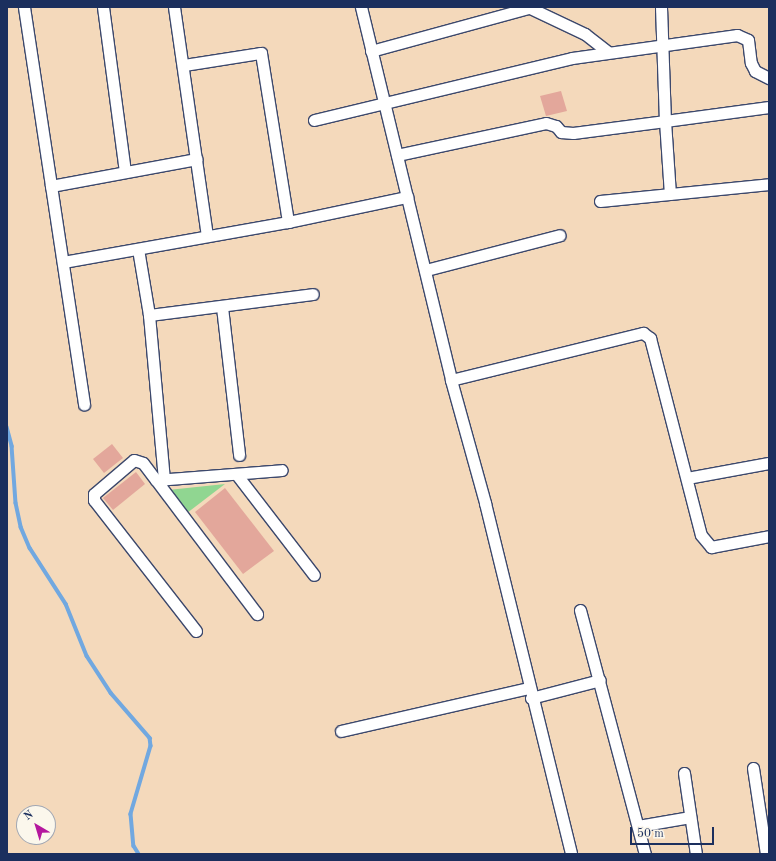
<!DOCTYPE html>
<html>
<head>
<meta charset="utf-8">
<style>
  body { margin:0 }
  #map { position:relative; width:776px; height:861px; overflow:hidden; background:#f4d9bb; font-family:"Old Standard TT",serif }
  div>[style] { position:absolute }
  .green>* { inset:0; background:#90d691 }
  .stream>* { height:3.5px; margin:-1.75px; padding:0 1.75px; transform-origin:1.75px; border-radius:1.75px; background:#71a8e0 }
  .building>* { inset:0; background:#e3a79b }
  .roads { filter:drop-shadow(1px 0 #3c486c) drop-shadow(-1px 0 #3c486c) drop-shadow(0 1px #3c486c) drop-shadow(0 -1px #3c486c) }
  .minor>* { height:11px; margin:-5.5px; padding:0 5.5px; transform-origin:5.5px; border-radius:5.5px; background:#fff }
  span { translate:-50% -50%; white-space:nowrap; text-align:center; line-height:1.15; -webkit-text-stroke:3px #fbf7ec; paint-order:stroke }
  .frame { position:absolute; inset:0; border:8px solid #1b2f5e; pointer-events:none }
  .north { position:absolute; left:16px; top:805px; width:40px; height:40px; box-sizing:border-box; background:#fbf7ec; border:1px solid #a1a7b3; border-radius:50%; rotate:322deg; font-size:11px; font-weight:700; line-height:16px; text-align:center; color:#1b2f5e }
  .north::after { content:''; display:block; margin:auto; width:14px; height:18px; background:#b5179e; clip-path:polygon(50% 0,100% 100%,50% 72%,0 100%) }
  .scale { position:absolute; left:630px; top:827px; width:84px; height:18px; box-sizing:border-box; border:2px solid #1b2f5e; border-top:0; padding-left:5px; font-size:12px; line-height:14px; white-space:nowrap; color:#1b2f5e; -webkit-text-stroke:3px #fbf7ec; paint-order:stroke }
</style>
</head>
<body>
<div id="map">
  <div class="green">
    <div style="clip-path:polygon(225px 484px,187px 513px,168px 490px)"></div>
  </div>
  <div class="stream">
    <div style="left:7px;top:427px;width:20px;rotate:75deg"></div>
    <div style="left:12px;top:446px;width:57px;rotate:86deg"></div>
    <div style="left:16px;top:503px;width:25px;rotate:78deg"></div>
    <div style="left:21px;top:527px;width:23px;rotate:67deg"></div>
    <div style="left:30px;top:548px;width:67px;rotate:57.3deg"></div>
    <div style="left:66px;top:604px;width:56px;rotate:68deg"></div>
    <div style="left:87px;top:656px;width:44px;rotate:57deg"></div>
    <div style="left:111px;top:693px;width:60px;rotate:49.1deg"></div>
    <div style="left:150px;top:738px;width:8px;rotate:83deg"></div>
    <div style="left:151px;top:746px;width:71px;rotate:106.4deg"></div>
    <div style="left:131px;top:814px;width:32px;rotate:85deg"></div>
    <div style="left:134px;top:846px;width:9px;rotate:58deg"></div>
  </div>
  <div class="building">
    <div style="clip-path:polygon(561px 91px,567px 111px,546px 116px,540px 96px)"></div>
    <div style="clip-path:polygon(112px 444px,123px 458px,104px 473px,93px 459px)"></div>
    <div style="clip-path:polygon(136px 472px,145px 484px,113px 510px,103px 498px)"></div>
    <div style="clip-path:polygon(225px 488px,274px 551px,243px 574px,195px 512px)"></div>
  </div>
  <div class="roads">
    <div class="minor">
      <div style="left:24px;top:7px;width:402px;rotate:81.4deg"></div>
      <div style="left:103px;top:7px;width:166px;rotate:82.4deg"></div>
      <div style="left:174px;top:7px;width:230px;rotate:81.8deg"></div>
      <div style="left:361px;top:7px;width:384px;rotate:76.4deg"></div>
      <div style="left:451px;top:380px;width:128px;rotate:74.5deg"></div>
      <div style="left:485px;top:503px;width:361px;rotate:76.2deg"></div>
      <div style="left:528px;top:7px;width:63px;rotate:25.3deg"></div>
      <div style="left:585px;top:34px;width:29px;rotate:38deg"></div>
      <div style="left:661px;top:7px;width:114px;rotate:88deg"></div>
      <div style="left:665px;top:121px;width:105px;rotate:-7.7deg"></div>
      <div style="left:371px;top:51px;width:167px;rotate:-15.3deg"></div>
      <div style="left:184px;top:65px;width:78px;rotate:-8.9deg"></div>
      <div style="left:261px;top:53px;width:171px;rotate:80.9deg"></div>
      <div style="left:314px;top:120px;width:265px;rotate:-13.5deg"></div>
      <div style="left:572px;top:58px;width:167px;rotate:-7.9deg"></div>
      <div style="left:737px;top:35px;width:12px;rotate:24deg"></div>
      <div style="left:748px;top:40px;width:23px;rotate:83deg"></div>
      <div style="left:751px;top:63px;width:9px;rotate:63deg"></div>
      <div style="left:755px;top:71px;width:16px;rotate:27deg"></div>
      <div style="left:397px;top:155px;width:152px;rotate:-12.1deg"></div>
      <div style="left:546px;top:123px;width:10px;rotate:17deg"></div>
      <div style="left:556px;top:126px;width:8px;rotate:50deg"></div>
      <div style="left:561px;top:132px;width:12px;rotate:5deg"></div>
      <div style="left:573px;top:133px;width:93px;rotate:-7.4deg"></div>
      <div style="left:665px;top:121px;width:73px;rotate:86.1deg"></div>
      <div style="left:51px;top:186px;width:148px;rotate:-10.5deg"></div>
      <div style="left:600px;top:201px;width:170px;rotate:-5.7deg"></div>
      <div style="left:138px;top:249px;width:67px;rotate:80.5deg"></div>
      <div style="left:149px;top:315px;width:166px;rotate:84.8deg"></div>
      <div style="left:63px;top:262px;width:229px;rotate:-10.1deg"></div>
      <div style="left:288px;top:222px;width:122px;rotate:-11.9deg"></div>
      <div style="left:426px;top:270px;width:138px;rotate:-14.6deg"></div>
      <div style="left:222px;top:307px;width:149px;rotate:83.4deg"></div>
      <div style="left:149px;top:315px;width:165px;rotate:-7.3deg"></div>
      <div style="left:451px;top:380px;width:198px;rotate:-13.8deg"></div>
      <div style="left:643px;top:333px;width:9px;rotate:36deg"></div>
      <div style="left:650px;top:338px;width:203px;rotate:75.5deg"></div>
      <div style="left:701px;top:535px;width:16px;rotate:50deg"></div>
      <div style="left:711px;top:547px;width:59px;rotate:-10.7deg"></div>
      <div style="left:237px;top:475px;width:126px;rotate:52.4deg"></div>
      <div style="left:687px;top:478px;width:83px;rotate:-10.4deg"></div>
      <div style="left:156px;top:480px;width:168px;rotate:53deg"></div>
      <div style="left:580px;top:610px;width:253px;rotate:75.1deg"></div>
      <div style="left:196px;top:631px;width:166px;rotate:-127.9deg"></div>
      <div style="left:94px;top:500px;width:6px;rotate:-90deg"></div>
      <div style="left:94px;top:494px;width:52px;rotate:-40.4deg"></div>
      <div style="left:134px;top:460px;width:9px;rotate:18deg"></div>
      <div style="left:143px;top:463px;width:21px;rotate:53deg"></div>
      <div style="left:156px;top:480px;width:126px;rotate:-4.5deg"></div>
      <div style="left:531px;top:698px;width:71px;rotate:-14.6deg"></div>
      <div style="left:341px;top:731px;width:193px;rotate:-12.9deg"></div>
      <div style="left:753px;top:768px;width:87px;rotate:81.4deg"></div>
      <div style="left:684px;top:773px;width:82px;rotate:81.6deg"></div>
      <div style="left:638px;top:826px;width:53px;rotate:-9.8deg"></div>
    </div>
  </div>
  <div class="frame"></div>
  <div class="north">N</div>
  <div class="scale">50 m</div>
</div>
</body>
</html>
